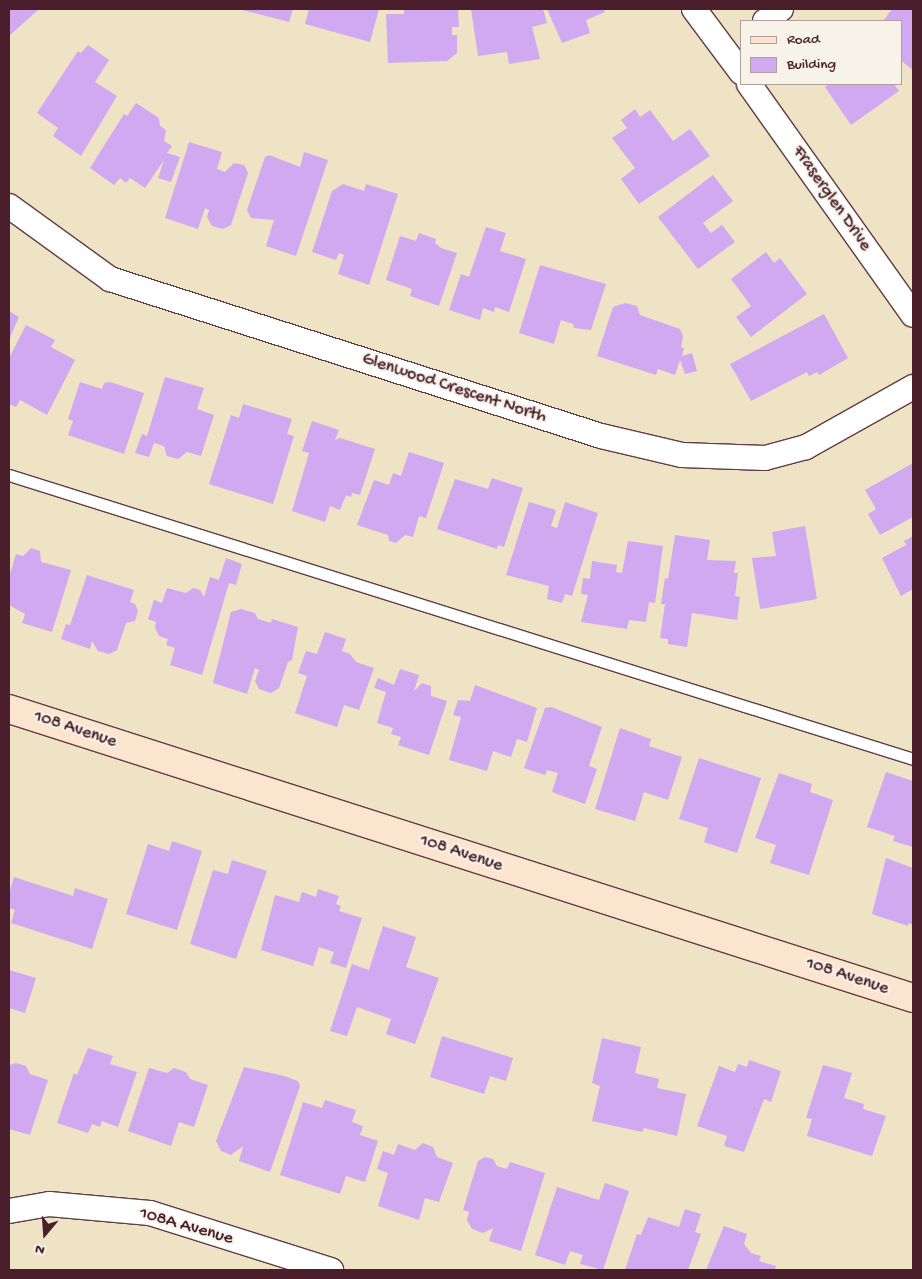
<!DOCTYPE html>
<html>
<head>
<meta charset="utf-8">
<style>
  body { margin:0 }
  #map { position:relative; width:922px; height:1279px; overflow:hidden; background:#efe3c5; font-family:"Gochi Hand",sans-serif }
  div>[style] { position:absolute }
  .building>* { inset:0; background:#d0a9f0 }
  .roads { filter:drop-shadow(1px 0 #633c42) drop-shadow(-1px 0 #633c42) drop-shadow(0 1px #633c42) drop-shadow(0 -1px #633c42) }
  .lane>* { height:11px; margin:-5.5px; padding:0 5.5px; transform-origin:5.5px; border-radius:5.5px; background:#fff }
  .street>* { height:24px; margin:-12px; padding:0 12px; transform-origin:12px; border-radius:12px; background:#fff }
  .secondary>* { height:28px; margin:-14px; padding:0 14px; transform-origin:14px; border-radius:14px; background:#fbe5cf }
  span { translate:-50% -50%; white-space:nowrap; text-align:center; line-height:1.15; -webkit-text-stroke:4px #f7f3e8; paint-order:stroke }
  .street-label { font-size:18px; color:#4a1f2b }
  .frame { position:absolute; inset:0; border:10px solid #4a1f2b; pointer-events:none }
  .legend { position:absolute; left:740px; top:20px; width:162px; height:65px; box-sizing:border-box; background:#f7f3e8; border:1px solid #b29e9c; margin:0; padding:6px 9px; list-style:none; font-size:15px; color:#4a1f2b }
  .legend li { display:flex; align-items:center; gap:10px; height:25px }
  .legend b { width:25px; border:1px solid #b29e9c }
  .north { position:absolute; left:20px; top:1209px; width:50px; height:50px; -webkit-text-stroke:4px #f7f3e8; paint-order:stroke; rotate:198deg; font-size:14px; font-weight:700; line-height:20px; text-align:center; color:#4a1f2b }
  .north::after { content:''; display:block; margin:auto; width:18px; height:22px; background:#4a1f2b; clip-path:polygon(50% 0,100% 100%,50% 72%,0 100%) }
</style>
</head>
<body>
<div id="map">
  <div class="building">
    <div style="clip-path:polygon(9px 9px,39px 9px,9px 36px)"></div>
    <div style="clip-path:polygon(238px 9px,293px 9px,289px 22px)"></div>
    <div style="clip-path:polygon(309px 9px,379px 9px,370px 42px,305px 24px)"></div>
    <div style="clip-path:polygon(404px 9px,458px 9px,459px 27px,452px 27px,452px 35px,457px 35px,457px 53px,447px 61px,388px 63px,386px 14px,404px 14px)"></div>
    <div style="clip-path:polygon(471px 9px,543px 9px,547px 23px,532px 27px,540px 59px,509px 64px,507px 52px,478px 56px)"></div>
    <div style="clip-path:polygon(547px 9px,604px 9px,605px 12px,586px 20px,590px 33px,562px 43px)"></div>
    <div style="clip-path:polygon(892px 9px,913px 9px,913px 70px,901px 61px,901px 21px,883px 21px)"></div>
    <div style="clip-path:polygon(88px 45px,109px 60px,95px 82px,117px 96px,81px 156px,53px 136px,58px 128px,37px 113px,78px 51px,81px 53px)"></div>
    <div style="clip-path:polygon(830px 84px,894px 84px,899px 91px,851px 125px,825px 87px)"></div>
    <div style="clip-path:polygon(136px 103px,159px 118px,160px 126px,166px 130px,164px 141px,172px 146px,167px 153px,180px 157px,171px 182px,158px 178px,164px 160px,145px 188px,130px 178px,126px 183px,120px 178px,114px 185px,90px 168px,124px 114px,127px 116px)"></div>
    <div style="clip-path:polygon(635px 109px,640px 117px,650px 110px,673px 141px,690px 129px,710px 156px,639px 204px,621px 179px,635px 168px,612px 138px,627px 128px,621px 120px)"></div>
    <div style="clip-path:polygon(189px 142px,222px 152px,217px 169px,225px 172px,234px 163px,244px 165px,248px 173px,231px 225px,223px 229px,212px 226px,207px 217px,209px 210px,205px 208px,198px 229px,165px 218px)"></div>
    <div style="clip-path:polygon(304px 152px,328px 160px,296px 256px,266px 246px,274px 220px,251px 218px,247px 210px,265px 157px,269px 155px,300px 167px)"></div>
    <div style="clip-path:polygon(713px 175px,733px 201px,703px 223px,711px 233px,722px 225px,735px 242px,698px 269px,658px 217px)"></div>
    <div style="clip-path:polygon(343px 184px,364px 191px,366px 184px,398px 194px,369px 285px,338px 274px,344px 255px,339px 253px,336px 260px,312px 252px,332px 191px)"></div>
    <div style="clip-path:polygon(486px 227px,506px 233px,500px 251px,526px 259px,509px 312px,495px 307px,494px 312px,483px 308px,480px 320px,449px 310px,461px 274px,469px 277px)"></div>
    <div style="clip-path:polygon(419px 233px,436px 239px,435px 243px,441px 248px,457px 253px,439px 306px,410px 296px,412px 289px,386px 280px,400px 236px,416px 241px)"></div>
    <div style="clip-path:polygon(766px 252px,774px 263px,780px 258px,807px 294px,751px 337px,736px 317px,751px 306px,731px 279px)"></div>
    <div style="clip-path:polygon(540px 265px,606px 284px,591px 330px,574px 328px,573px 324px,561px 320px,554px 344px,519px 333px)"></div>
    <div style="clip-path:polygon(625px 303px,637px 306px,640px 315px,680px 329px,683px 336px,681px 347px,684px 348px,682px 356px,692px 353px,697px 371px,685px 374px,680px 360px,675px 375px,658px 369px,656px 375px,597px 356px,613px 307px)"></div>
    <div style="clip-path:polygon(9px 311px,19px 317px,9px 340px)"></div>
    <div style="clip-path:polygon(824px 314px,848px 358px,819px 375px,817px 372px,809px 376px,807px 372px,751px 401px,730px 364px)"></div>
    <div style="clip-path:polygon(26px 325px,55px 340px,51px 347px,75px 360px,47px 415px,20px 400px,16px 407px,9px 404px,9px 358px)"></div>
    <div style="clip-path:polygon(165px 377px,204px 388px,197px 409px,214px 415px,201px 456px,187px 452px,178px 459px,167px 456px,164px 446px,154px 443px,149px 457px,135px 453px,142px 434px,147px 436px)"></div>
    <div style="clip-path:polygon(80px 382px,102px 389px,104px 383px,110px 382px,144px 393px,124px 454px,68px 435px,73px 421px,68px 419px)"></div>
    <div style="clip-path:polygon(243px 404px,292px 419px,287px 434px,294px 436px,273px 504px,209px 484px,231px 415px,239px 418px)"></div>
    <div style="clip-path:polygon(312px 421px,339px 430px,335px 440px,340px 438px,375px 449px,360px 495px,352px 493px,351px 497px,346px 495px,340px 510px,330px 506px,325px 522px,292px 511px,309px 453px,302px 451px)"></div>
    <div style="clip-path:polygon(409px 452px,444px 463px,426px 518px,419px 516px,413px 537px,405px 535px,396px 543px,389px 541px,388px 535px,357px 525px,374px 480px,389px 485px,393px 473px,401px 476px)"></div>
    <div style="clip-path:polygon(913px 463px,913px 517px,880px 535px,868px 514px,876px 509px,865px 490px)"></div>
    <div style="clip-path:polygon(492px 478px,523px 488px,504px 547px,498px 545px,497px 549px,437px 529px,455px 479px,488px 489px)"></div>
    <div style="clip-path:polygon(529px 502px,556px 510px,551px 526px,557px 528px,565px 502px,598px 513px,572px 596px,565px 594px,562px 603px,547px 599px,549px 586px,506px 575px)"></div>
    <div style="clip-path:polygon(805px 526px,817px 599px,760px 609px,752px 558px,776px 556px,772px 532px)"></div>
    <div style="clip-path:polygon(675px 535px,710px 540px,707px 560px,736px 561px,734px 573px,738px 573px,735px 596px,740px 597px,737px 620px,692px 613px,687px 647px,668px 644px,668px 639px,660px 638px,665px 604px,661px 604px,665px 578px,668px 579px)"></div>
    <div style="clip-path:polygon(913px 536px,913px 589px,901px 596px,882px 558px,906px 545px,904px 541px)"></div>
    <div style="clip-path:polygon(628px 541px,663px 546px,655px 603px,649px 602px,646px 622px,629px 620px,627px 629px,581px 622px,588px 595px,581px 594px,583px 578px,590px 579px,592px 561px,617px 565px,616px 572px,622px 573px)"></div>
    <div style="clip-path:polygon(31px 548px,40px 551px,41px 562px,71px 570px,52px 632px,22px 623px,25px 614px,9px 605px,9px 577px,16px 554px,23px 556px)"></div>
    <div style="clip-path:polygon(226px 558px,242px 564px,236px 585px,229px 583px,202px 675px,170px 665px,175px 648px,166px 645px,168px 639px,159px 636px,155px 628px,156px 622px,148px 619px,154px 600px,162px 603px,167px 588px,186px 593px,193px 588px,200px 590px,204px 597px,210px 577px,219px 580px)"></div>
    <div style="clip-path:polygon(87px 575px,134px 590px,130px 602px,135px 604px,138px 611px,135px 621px,126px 623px,117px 650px,109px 654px,98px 651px,92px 641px,90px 649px,61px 639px,66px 624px,70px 625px)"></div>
    <div style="clip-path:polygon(241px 609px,255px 613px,258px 619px,271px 623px,272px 619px,298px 627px,292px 660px,288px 662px,279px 688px,271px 693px,259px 689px,255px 681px,259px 670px,255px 668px,247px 694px,213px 683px,231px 612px)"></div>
    <div style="clip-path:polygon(325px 632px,346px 639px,342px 651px,350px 654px,356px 662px,374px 668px,359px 710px,344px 705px,337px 727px,295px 713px,307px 676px,298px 673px,306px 651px,317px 654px)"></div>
    <div style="clip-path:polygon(400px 669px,419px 675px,414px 691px,422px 683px,431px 686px,431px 696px,447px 701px,429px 755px,398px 745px,401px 737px,391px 734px,393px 728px,377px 723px,386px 692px,374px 688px,378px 678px,394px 685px)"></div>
    <div style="clip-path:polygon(475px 685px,537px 708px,527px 742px,517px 739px,511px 757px,493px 751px,487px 771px,449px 760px,461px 717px,453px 715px,458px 700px,470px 701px)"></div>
    <div style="clip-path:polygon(551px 707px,602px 727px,589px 766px,597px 769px,585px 804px,552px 792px,558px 773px,547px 770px,545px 775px,524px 768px,545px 708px)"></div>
    <div style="clip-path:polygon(620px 728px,651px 739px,649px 746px,682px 757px,668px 800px,644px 792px,635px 821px,595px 809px)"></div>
    <div style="clip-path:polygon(699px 758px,761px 778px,737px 853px,704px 842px,708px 828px,679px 819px)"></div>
    <div style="clip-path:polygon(886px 772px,913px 781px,913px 847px,893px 841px,895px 836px,867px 827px)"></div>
    <div style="clip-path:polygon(779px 773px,812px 784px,810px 792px,833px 800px,809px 875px,770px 863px,776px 845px,755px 838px)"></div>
    <div style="clip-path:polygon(172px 841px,202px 851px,177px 930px,126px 914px,148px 844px,169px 851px)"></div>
    <div style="clip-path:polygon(886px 858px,913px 868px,913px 925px,908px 923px,908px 926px,872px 914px)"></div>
    <div style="clip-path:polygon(232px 860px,267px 871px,236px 959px,190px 944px,213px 870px,228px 874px)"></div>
    <div style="clip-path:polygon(14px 877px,73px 896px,75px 888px,108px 899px,92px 949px,11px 923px,15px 910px,9px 908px,9px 893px)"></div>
    <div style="clip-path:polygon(318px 889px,339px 896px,336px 904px,341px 906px,339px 911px,362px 918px,346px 968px,330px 963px,334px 952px,319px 947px,313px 966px,261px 950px,275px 895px,299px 902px,302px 892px,316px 897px)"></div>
    <div style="clip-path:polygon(383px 926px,416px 937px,406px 967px,439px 978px,415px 1044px,386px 1034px,391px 1019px,357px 1007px,347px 1036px,330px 1031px,352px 964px,369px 970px)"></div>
    <div style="clip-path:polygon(9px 970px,36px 978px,25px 1013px,9px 1008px)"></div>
    <div style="clip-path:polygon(442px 1036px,513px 1058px,506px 1081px,490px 1076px,484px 1094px,430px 1077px)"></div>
    <div style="clip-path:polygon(602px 1038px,641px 1047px,635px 1073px,659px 1079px,657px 1088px,686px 1094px,677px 1136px,644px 1128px,642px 1132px,592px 1121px,600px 1086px,592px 1083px)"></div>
    <div style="clip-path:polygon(88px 1048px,113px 1056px,110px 1064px,137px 1072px,118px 1127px,102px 1121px,100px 1127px,92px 1124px,88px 1133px,57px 1123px,74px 1073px,77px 1075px)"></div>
    <div style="clip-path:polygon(749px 1060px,781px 1071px,771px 1102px,764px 1099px,744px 1152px,724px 1146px,727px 1136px,697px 1126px,719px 1066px,735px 1072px,738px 1064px,747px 1067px)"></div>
    <div style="clip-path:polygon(16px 1063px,26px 1066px,30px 1074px,48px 1080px,30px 1135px,9px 1129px,9px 1065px)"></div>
    <div style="clip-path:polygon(823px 1065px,852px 1073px,844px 1098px,864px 1104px,863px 1109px,886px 1116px,872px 1156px,807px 1136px,812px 1119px,806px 1118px)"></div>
    <div style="clip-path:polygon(244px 1067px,284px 1076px,298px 1081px,300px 1086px,270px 1172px,239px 1161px,243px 1146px,231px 1155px,221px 1151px,216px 1141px)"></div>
    <div style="clip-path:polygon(149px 1068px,167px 1073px,174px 1068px,186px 1072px,190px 1079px,208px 1085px,194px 1127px,179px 1122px,171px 1146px,128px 1131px)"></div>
    <div style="clip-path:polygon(325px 1100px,356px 1110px,352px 1122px,363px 1126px,360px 1135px,378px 1141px,365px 1182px,346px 1176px,340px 1194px,280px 1175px,303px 1102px,322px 1108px)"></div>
    <div style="clip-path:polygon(423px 1143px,433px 1147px,437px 1157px,453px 1163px,439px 1202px,425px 1198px,419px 1220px,378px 1206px,388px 1173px,377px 1169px,383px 1151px,394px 1155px,398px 1144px,415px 1150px)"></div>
    <div style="clip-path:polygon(485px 1157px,493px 1159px,497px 1166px,507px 1169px,510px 1162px,545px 1173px,521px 1251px,489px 1241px,493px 1228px,483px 1233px,472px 1229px,467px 1220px,469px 1212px,463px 1210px,478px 1161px)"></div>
    <div style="clip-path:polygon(605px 1183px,629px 1191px,603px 1270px,580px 1264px,583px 1255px,570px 1251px,565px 1265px,535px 1255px,557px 1187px,599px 1200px)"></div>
    <div style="clip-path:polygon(685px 1209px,701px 1214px,695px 1232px,701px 1234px,688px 1270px,625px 1270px,637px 1234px,641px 1235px,648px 1217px,679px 1227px)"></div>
    <div style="clip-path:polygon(724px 1226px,747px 1234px,744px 1244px,751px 1253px,761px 1256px,759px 1261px,776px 1266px,775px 1270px,706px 1270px)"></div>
  </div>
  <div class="roads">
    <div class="lane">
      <div style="left:9px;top:475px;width:948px;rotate:17.44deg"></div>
    </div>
    <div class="street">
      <div style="left:694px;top:9px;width:79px;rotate:53.3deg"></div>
      <div style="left:765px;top:21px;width:20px;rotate:-37deg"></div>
      <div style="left:749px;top:84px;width:283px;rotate:54.6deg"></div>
      <div style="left:9px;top:206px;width:125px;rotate:35.9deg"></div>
      <div style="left:110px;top:279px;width:515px;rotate:17.73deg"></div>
      <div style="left:601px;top:436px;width:83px;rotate:13.2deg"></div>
      <div style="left:682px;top:455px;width:83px;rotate:2.1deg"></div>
      <div style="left:765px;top:458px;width:42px;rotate:-15deg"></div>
      <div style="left:806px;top:447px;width:123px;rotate:-29.3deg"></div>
      <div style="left:9px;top:1211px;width:41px;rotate:-9.9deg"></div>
      <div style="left:49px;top:1204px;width:101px;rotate:5.1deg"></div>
      <div style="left:150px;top:1213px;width:190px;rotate:17.5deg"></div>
    </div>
    <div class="secondary">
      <div style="left:9px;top:709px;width:949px;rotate:17.73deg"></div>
    </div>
  </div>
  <div class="street-label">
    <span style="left:831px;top:199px;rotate:55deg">Fraserglen Drive</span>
    <span style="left:454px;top:389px;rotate:18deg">Glenwood Crescent North</span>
    <span style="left:75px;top:730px;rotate:18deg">108 Avenue</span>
    <span style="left:461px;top:854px;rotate:18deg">108 Avenue</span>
    <span style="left:847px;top:977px;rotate:18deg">108 Avenue</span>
    <span style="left:186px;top:1227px;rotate:16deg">108A Avenue</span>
  </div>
  <div class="frame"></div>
  <ul class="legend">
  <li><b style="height:6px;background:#fbe5cf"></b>Road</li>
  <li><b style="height:14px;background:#d0a9f0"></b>Building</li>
  </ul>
  <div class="north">N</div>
</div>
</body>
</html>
